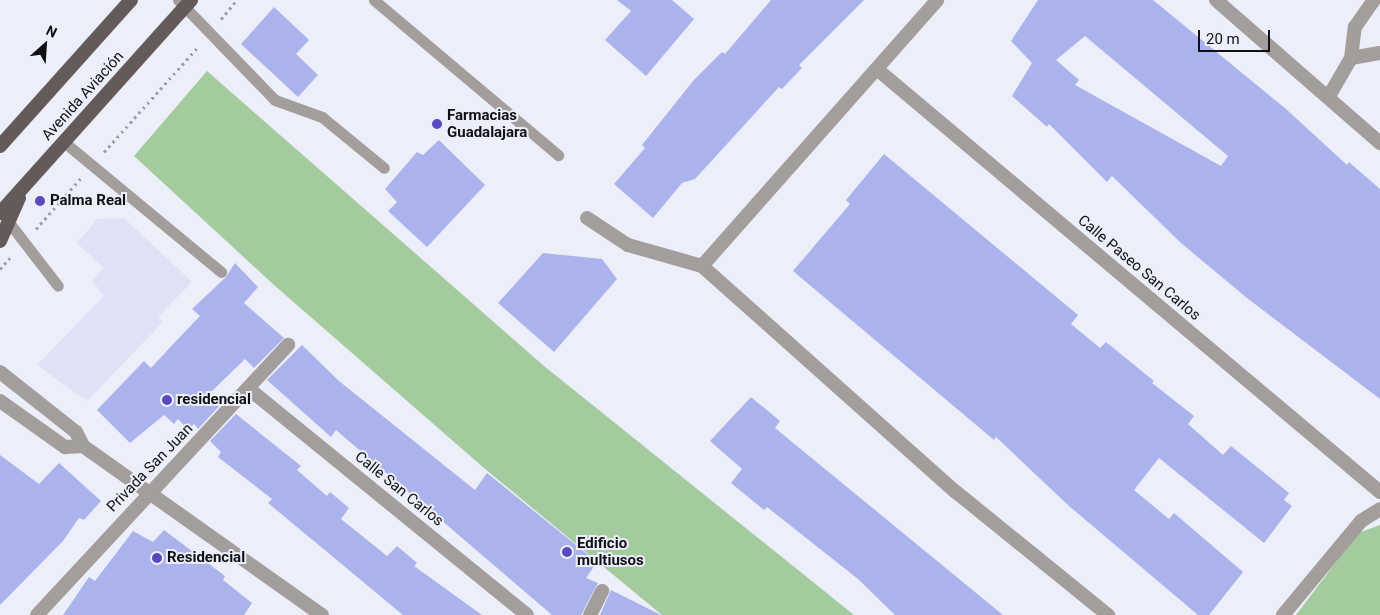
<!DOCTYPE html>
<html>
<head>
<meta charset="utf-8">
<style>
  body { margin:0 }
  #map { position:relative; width:1380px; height:615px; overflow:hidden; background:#eceef9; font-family:Roboto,sans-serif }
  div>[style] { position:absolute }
  .built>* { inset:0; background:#dfe2f4 }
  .green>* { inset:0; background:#a3cb9e }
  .building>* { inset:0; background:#abb3ed }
  .path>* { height:3px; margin-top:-1.5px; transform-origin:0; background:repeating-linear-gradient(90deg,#9d9ea6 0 2.5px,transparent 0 6.5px) }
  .service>* { height:11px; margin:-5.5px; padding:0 5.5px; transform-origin:5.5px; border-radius:5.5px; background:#a39d9c }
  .minor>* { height:14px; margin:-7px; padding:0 7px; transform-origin:7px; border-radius:7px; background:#a39d9c }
  .primary>* { height:14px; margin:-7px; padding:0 7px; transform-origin:7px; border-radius:7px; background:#645a59 }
  .dots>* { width:14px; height:14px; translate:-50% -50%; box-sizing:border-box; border:2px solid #eceef9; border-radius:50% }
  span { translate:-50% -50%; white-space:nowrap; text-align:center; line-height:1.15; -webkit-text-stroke:4px #eceef9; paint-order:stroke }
  .street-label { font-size:15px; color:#101014 }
  .poi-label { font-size:15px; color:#101014; font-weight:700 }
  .left { translate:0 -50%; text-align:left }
  .north { position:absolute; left:20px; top:20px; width:50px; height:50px; -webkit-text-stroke:4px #eceef9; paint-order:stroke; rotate:26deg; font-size:14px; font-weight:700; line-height:20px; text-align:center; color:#101014 }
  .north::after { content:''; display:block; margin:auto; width:18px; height:22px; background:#101014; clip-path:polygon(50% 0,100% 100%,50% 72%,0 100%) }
  .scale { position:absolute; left:1198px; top:30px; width:72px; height:22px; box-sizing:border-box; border:2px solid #101014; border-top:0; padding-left:6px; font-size:15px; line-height:18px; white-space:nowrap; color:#101014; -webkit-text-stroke:4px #eceef9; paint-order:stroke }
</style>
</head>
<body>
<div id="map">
  <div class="built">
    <div style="clip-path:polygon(124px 218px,192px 282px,158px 317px,163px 322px,87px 401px,37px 365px,104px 296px,92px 280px,104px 268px,77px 243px,97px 219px)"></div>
  </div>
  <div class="green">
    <div style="clip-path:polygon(207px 71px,544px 366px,854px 615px,662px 615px,484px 468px,274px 285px,134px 156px)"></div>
    <div style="clip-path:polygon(1380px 525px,1380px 615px,1296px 615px,1358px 533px)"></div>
  </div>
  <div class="building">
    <div style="clip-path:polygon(617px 0,672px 0,694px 19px,646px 76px,605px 40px,631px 11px)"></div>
    <div style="clip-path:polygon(771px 0,864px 0,799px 65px,802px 68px,782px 89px,779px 87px,695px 179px,682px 183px,653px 218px,614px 184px,645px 148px,642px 145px,693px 81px,722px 52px,725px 54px)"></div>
    <div style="clip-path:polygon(evenodd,1038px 0,1153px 0,1286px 109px,1347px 165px,1349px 162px,1380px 189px,1380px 399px,1247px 298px,1181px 243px,1112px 176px,1107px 182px,1049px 124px,1047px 127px,1012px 96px,1032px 63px,1011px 41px,1038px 0,1085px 36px,1228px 156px,1221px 166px,1075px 85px,1079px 80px,1056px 60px,1085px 36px)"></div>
    <div style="clip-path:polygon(274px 7px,309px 40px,296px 54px,318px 75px,298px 97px,241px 44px)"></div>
    <div style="clip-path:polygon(439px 140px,485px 185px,427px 247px,388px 211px,397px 202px,385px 189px,417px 152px,423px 155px)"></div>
    <div style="clip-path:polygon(884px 154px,1078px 315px,1071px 324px,1100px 348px,1106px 342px,1154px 381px,1152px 383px,1194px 416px,1188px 424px,1223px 455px,1231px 446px,1289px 493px,1284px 500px,1292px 506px,1264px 543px,1159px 458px,1134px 490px,1169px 519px,1174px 513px,1243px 572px,1209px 615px,1198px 615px,1069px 506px,996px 437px,994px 440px,793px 271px,850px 204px,846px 200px)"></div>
    <div style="clip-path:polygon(543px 253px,602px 259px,617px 279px,554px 352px,498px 303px)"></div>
    <div style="clip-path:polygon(235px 263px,258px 287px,244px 303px,284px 338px,254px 368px,245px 359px,209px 394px,222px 403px,198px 429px,194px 424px,188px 430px,178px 419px,174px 424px,164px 415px,130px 443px,97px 410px,144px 361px,151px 368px,177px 340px,200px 316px,192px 309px,226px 277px)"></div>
    <div style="clip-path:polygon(302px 345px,339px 381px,475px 490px,487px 473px,597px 562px,586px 578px,598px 583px,581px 615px,552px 615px,336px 430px,331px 437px,267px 380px)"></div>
    <div style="clip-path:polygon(751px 397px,780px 421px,775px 428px,1003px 615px,895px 615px,858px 579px,767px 507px,764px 510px,731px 483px,742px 469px,710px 441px)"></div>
    <div style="clip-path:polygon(236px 414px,301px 466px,297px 470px,327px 496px,330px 492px,349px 508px,341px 519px,387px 556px,397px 546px,417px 563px,414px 566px,482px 615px,403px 615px,268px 503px,272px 499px,218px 457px,221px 452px,210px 441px)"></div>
    <div style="clip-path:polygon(0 455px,39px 484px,59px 463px,101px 501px,84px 520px,79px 518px,63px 541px,0 605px)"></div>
    <div style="clip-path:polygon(164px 530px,225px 576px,223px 580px,252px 603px,244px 615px,63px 615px,89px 577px,95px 581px,133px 531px,153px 542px)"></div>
    <div style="clip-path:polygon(611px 590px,661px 615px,600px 615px)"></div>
  </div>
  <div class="path">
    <div style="left:221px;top:19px;width:25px;rotate:-50deg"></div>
    <div style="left:104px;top:152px;width:141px;rotate:-48.2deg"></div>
    <div style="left:36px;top:229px;width:69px;rotate:-48.5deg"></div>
    <div style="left:0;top:269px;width:15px;rotate:-48deg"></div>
  </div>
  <div class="service">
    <div style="left:178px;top:0;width:139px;rotate:45.9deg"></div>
    <div style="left:275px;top:100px;width:50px;rotate:19.9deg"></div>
    <div style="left:322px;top:117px;width:80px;rotate:39.4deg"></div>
    <div style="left:374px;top:0;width:241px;rotate:40.1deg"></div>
    <div style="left:64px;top:142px;width:204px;rotate:39.6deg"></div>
    <div style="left:4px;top:216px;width:88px;rotate:52.4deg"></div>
  </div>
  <div class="minor">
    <div style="left:1216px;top:0;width:218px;rotate:41.1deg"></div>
    <div style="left:1351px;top:58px;width:29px;rotate:-10deg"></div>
    <div style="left:878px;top:70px;width:656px;rotate:40.05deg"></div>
    <div style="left:1329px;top:96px;width:44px;rotate:-59.9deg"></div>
    <div style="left:1351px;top:58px;width:31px;rotate:-83deg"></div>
    <div style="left:1355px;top:27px;width:33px;rotate:-55deg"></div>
    <div style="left:587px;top:218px;width:49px;rotate:33.4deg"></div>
    <div style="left:628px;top:245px;width:77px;rotate:15.8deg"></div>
    <div style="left:702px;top:266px;width:340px;rotate:41.7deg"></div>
    <div style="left:956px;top:492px;width:196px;rotate:39deg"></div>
    <div style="left:702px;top:266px;width:355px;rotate:-48.5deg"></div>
    <div style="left:0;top:372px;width:97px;rotate:38.3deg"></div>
    <div style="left:76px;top:432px;width:16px;rotate:63deg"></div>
    <div style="left:83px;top:446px;width:293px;rotate:35.3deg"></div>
    <div style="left:249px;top:389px;width:358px;rotate:39.1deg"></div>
    <div style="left:0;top:401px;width:80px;rotate:35.3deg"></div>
    <div style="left:65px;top:447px;width:18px;rotate:-3deg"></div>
    <div style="left:37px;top:615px;width:369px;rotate:-47.1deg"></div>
    <div style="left:590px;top:615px;width:27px;rotate:-63deg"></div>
    <div style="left:1283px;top:615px;width:122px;rotate:-50.3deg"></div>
    <div style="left:1361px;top:521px;width:22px;rotate:-32deg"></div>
  </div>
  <div class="primary">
    <div style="left:0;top:146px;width:196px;rotate:-48.1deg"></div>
    <div style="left:0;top:213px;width:286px;rotate:-48.1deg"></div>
    <div style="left:0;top:241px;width:47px;rotate:-66.2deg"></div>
  </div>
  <div class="dots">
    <div style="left:437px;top:124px;background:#5849c1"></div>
    <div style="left:40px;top:201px;background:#5849c1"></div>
    <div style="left:167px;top:400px;background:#5849c1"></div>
    <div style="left:567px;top:552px;background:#5849c1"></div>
    <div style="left:157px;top:558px;background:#5849c1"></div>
  </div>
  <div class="street-label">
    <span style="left:83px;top:96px;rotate:-48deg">Avenida Aviación</span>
    <span style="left:1139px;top:268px;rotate:40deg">Calle Paseo San Carlos</span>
    <span style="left:150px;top:468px;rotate:-46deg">Privada San Juan</span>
    <span style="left:399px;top:489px;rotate:39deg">Calle San Carlos</span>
  </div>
  <div class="poi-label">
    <span class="left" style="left:447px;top:124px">Farmacias<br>Guadalajara</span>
    <span class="left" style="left:50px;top:201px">Palma Real</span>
    <span class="left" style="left:177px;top:400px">residencial</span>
    <span class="left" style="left:577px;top:552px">Edificio<br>multiusos</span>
    <span class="left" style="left:167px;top:558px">Residencial</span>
  </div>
  <div class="north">N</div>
  <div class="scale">20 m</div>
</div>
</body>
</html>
